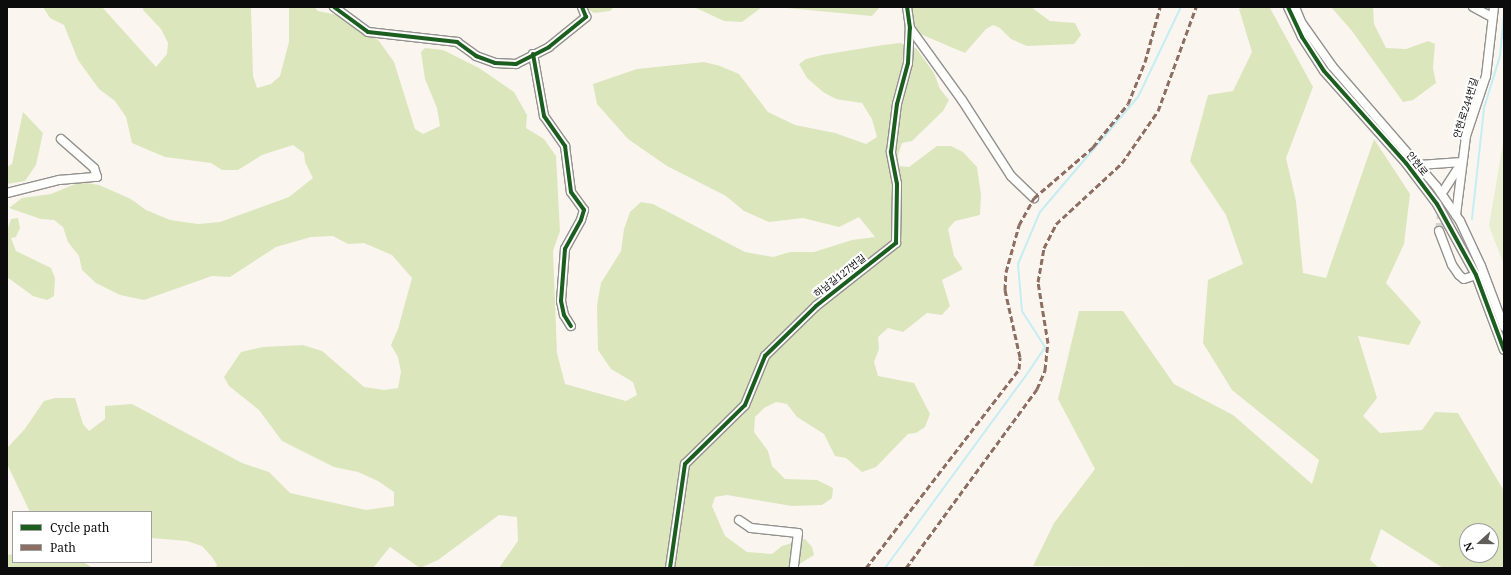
<!DOCTYPE html>
<html>
<head>
<meta charset="utf-8">
<style>
  body { margin:0 }
  #map { position:relative; width:1511px; height:575px; overflow:hidden; background:#faf6ef; font-family:"Noto Serif","Noto Sans KR",serif }
  div>[style] { position:absolute }
  .green>* { inset:0; background:#e8eecf }
  .forest>* { inset:0; background:#dbe6bd }
  .stream>* { height:2px; margin:-1px; padding:0 1px; transform-origin:1px; border-radius:1px; background:#c6edf3 }
  .minor-tunnel>* { height:8px; margin-top:-4px; transform-origin:0; background:repeating-linear-gradient(90deg,#d6d3cd 0 8px,transparent 0 12px) }
  .roads { filter:drop-shadow(1px 0 #93918e) drop-shadow(-1px 0 #93918e) drop-shadow(0 1px #93918e) drop-shadow(0 -1px #93918e) }
  .minor>* { height:8px; margin:-4px; padding:0 4px; transform-origin:4px; border-radius:4px; background:#fefefd }
  .quiet>* { height:3px; margin-top:-1.5px; transform-origin:0; background:repeating-linear-gradient(90deg,#8d6e63 0 6px,transparent 0 9px) }
  .cycleway>* { height:4px; margin:-2px; padding:0 2px; transform-origin:2px; border-radius:2px; background:#1b5e20 }
  span { translate:-50% -50%; white-space:nowrap; text-align:center; line-height:1.15; -webkit-text-stroke:4px #fff; paint-order:stroke }
  .street-label { font-size:10px; color:#0c0c0c }
  .frame { position:absolute; inset:0; border:8px solid #0c0c0c; pointer-events:none }
  .legend { position:absolute; left:12px; top:511px; width:140px; height:52px; box-sizing:border-box; background:#fff; border:1px solid #9e9e9e; margin:0; padding:5px 7px; list-style:none; font-size:12px; color:#0c0c0c }
  .legend li { display:flex; align-items:center; gap:8px; height:20px }
  .legend b { width:20px; border:1px solid #9e9e9e }
  .north { position:absolute; left:1459px; top:523px; width:40px; height:40px; box-sizing:border-box; background:#fff; border:1px solid #9e9e9e; border-radius:50%; rotate:249deg; font-size:11px; font-weight:700; line-height:16px; text-align:center; color:#0c0c0c }
  .north::after { content:''; display:block; margin:auto; width:14px; height:18px; background:#5f5e5b; clip-path:polygon(50% 0,100% 100%,50% 72%,0 100%) }
</style>
</head>
<body>
<div id="map">
  <div class="green">
    <div style="clip-path:polygon(1504px 137px,1504px 265px,1489px 226px)"></div>
  </div>
  <div class="forest">
    <div style="clip-path:polygon(43px 7px,102px 7px,156px 67px,167px 54px,168px 43px,161px 29px,143px 10px,143px 7px,251px 7px,253px 76px,257px 88px,271px 84px,280px 76px,289px 42px,289px 7px,314px 7px,318px 11px,347px 17px,379px 41px,394px 62px,415px 129px,423px 134px,440px 126px,437px 108px,425px 79px,421px 52px,425px 48px,443px 50px,479px 68px,514px 92px,527px 115px,526px 128px,544px 139px,556px 156px,560px 231px,553px 251px,557px 353px,565px 384px,626px 401px,637px 395px,633px 382px,611px 369px,598px 350px,597px 305px,601px 283px,621px 251px,624px 229px,630px 212px,641px 202px,653px 204px,745px 252px,773px 257px,790px 252px,814px 252px,852px 240px,875px 237px,859px 217px,839px 227px,803px 218px,769px 222px,744px 211px,726px 196px,667px 166px,628px 139px,597px 104px,593px 84px,637px 69px,704px 62px,720px 66px,739px 74px,768px 112px,795px 125px,835px 133px,866px 144px,877px 137px,872px 119px,862px 103px,836px 99px,823px 92px,807px 78px,799px 64px,806px 59px,822px 55px,883px 45px,900px 43px,916px 48px,934px 73px,940px 89px,949px 100px,943px 111px,912px 141px,902px 143px,898px 155px,899px 166px,909px 167px,937px 146px,951px 146px,963px 152px,977px 167px,981px 195px,980px 215px,955px 221px,948px 229px,954px 256px,963px 269px,942px 280px,950px 306px,942px 315px,927px 313px,903px 332px,888px 328px,878px 337px,879px 349px,874px 362px,878px 376px,914px 383px,930px 414px,925px 427px,916px 433px,908px 434px,876px 467px,862px 472px,846px 458px,835px 456px,824px 434px,797px 417px,787px 404px,776px 402px,764px 408px,755px 417px,754px 432px,768px 451px,772px 466px,785px 479px,817px 480px,833px 488px,832px 498px,822px 505px,792px 506px,727px 495px,715px 497px,712px 506px,725px 536px,747px 552px,772px 554px,782px 546px,805px 539px,812px 547px,814px 555px,793px 568px,499px 568px,518px 541px,517px 517px,499px 515px,438px 560px,420px 568px,390px 547px,373px 568px,216px 568px,217px 565px,212px 557px,202px 546px,187px 541px,151px 538px,151px 512px,30px 512px,8px 466px,8px 447px,24px 430px,44px 401px,55px 398px,75px 398px,83px 424px,89px 431px,105px 419px,105px 406px,132px 404px,242px 463px,269px 472px,290px 493px,366px 510px,394px 506px,394px 492px,378px 481px,358px 472px,334px 467px,282px 441px,259px 410px,229px 386px,224px 377px,241px 352px,263px 347px,303px 345px,322px 351px,364px 387px,384px 390px,398px 388px,401px 372px,398px 357px,391px 345px,398px 329px,412px 278px,392px 255px,364px 243px,348px 244px,333px 236px,311px 237px,276px 247px,230px 277px,212px 276px,144px 300px,120px 295px,96px 283px,82px 270px,79px 256px,68px 242px,63px 227px,54px 220px,41px 219px,9px 208px,22px 198px,51px 194px,80px 182px,99px 185px,131px 199px,146px 210px,170px 220px,198px 224px,220px 222px,289px 197px,313px 178px,305px 162px,304px 153px,293px 145px,262px 155px,238px 170px,222px 170px,211px 163px,165px 157px,132px 143px,126px 117px,115px 101px,99px 89px,78px 60px,64px 25px,50px 18px)"></div>
    <div style="clip-path:polygon(584px 7px,614px 7px,610px 11px,594px 13px)"></div>
    <div style="clip-path:polygon(694px 7px,762px 7px,742px 22px,724px 21px)"></div>
    <div style="clip-path:polygon(776px 7px,880px 7px,872px 16px)"></div>
    <div style="clip-path:polygon(912px 7px,1031px 7px,1050px 21px,1075px 23px,1081px 35px,1074px 44px,1027px 46px,1011px 39px,1000px 28px,993px 25px,986px 29px,965px 53px,918px 33px,914px 25px)"></div>
    <div style="clip-path:polygon(evenodd,1245px 7px,1270px 8px,1313px 87px,1286px 158px,1296px 201px,1303px 273px,1326px 278px,1374px 139px,1410px 194px,1404px 244px,1386px 283px,1421px 322px,1409px 345px,1358px 336px,1377px 398px,1363px 416px,1380px 433px,1422px 430px,1435px 412px,1458px 413px,1504px 491px,1504px 568px,1443px 568px,1381px 529px,1370px 560px,1379px 568px,1033px 566px,1054px 523px,1095px 469px,1058px 399px,1079px 311px,1123px 311px,1174px 384px,1233px 415px,1312px 484px,1319px 460px,1232px 390px,1203px 343px,1208px 280px,1243px 264px,1226px 215px,1190px 161px,1208px 95px,1233px 91px,1252px 52px,1239px 9px,1245px 7px,1467px 531px,1491px 531px,1491px 555px,1467px 555px,1467px 531px)"></div>
    <div style="clip-path:polygon(1331px 7px,1373px 7px,1374px 24px,1386px 48px,1406px 49px,1428px 41px,1435px 44px,1433px 68px,1436px 83px,1413px 100px,1403px 102px,1352px 31px)"></div>
    <div style="clip-path:polygon(23px 112px,43px 133px,36px 165px,25px 181px,7px 184px,7px 167px,12px 164px)"></div>
    <div style="clip-path:polygon(18px 218px,20px 228px,16px 237px,11px 238px,16px 251px,51px 268px,55px 278px,54px 296px,47px 300px,33px 296px,7px 277px,7px 231px,11px 219px)"></div>
    <div style="clip-path:polygon(13px 554px,13px 562px,83px 562px,93px 568px,7px 568px,7px 555px)"></div>
  </div>
  <div class="stream">
    <div style="left:1472px;top:219px;width:112px;rotate:-83.8deg"></div>
    <div style="left:1484px;top:108px;width:54px;rotate:-72.9deg"></div>
    <div style="left:1500px;top:56px;width:42px;rotate:-84.6deg"></div>
    <div style="left:885px;top:568px;width:237px;rotate:-53.8deg"></div>
    <div style="left:1025px;top:377px;width:36px;rotate:-56deg"></div>
    <div style="left:1045px;top:347px;width:43px;rotate:-122.6deg"></div>
    <div style="left:1022px;top:311px;width:47px;rotate:-94.9deg"></div>
    <div style="left:1018px;top:264px;width:56px;rotate:-67.1deg"></div>
    <div style="left:1040px;top:212px;width:151px;rotate:-49.6deg"></div>
    <div style="left:1138px;top:97px;width:100px;rotate:-64.5deg"></div>
  </div>
  <div class="minor-tunnel">
    <div style="left:1439px;top:231px;width:38px;rotate:-83deg"></div>
  </div>
  <div class="roads">
    <div class="minor">
      <div style="left:334px;top:7px;width:42px;rotate:36.3deg"></div>
      <div style="left:368px;top:32px;width:90px;rotate:6.4deg"></div>
      <div style="left:457px;top:42px;width:24px;rotate:36deg"></div>
      <div style="left:476px;top:56px;width:20px;rotate:20deg"></div>
      <div style="left:495px;top:63px;width:21px;rotate:3deg"></div>
      <div style="left:516px;top:64px;width:37px;rotate:-27deg"></div>
      <div style="left:549px;top:47px;width:48px;rotate:-39deg"></div>
      <div style="left:586px;top:17px;width:11px;rotate:-112deg"></div>
      <div style="left:1288px;top:7px;width:33px;rotate:65deg"></div>
      <div style="left:1302px;top:37px;width:40px;rotate:57.1deg"></div>
      <div style="left:1324px;top:71px;width:123px;rotate:48.3deg"></div>
      <div style="left:1406px;top:163px;width:51px;rotate:52.9deg"></div>
      <div style="left:1437px;top:204px;width:81px;rotate:61.2deg"></div>
      <div style="left:1476px;top:275px;width:80px;rotate:69.5deg"></div>
      <div style="left:1295px;top:7px;width:16px;rotate:68deg"></div>
      <div style="left:1301px;top:22px;width:54px;rotate:54.8deg"></div>
      <div style="left:1332px;top:66px;width:159px;rotate:49.1deg"></div>
      <div style="left:1436px;top:186px;width:42px;rotate:55.6deg"></div>
      <div style="left:1460px;top:221px;width:50px;rotate:65deg"></div>
      <div style="left:1481px;top:266px;width:65px;rotate:69.3deg"></div>
      <div style="left:1473px;top:7px;width:21px;rotate:28deg"></div>
      <div style="left:910px;top:28px;width:89px;rotate:54.2deg"></div>
      <div style="left:962px;top:100px;width:90px;rotate:57.2deg"></div>
      <div style="left:1011px;top:176px;width:32px;rotate:44deg"></div>
      <div style="left:533px;top:54px;width:63px;rotate:79.9deg"></div>
      <div style="left:544px;top:116px;width:37px;rotate:55deg"></div>
      <div style="left:565px;top:146px;width:46px;rotate:82.6deg"></div>
      <div style="left:571px;top:192px;width:22px;rotate:54deg"></div>
      <div style="left:584px;top:210px;width:10px;rotate:107deg"></div>
      <div style="left:581px;top:220px;width:33px;rotate:119deg"></div>
      <div style="left:565px;top:249px;width:52px;rotate:94.4deg"></div>
      <div style="left:561px;top:301px;width:14px;rotate:78deg"></div>
      <div style="left:564px;top:315px;width:13px;rotate:58deg"></div>
      <div style="left:1419px;top:165px;width:43px;rotate:-4deg"></div>
      <div style="left:1444px;top:190px;width:31px;rotate:-57deg"></div>
      <div style="left:7px;top:193px;width:54px;rotate:-14deg"></div>
      <div style="left:59px;top:180px;width:38px;rotate:-5deg"></div>
      <div style="left:97px;top:177px;width:9px;rotate:-108deg"></div>
      <div style="left:94px;top:168px;width:44px;rotate:-138.7deg"></div>
      <div style="left:1456px;top:215px;width:80px;rotate:-82.8deg"></div>
      <div style="left:1466px;top:136px;width:63px;rotate:-71.6deg"></div>
      <div style="left:1486px;top:76px;width:69px;rotate:-83.4deg"></div>
      <div style="left:1439px;top:231px;width:36px;rotate:69deg"></div>
      <div style="left:1452px;top:265px;width:12px;rotate:55deg"></div>
      <div style="left:1459px;top:275px;width:6px;rotate:39deg"></div>
      <div style="left:1464px;top:279px;width:13px;rotate:-18deg"></div>
      <div style="left:739px;top:520px;width:14px;rotate:34deg"></div>
      <div style="left:751px;top:528px;width:47px;rotate:6.1deg"></div>
      <div style="left:798px;top:533px;width:35px;rotate:97deg"></div>
      <div style="left:670px;top:568px;width:105px;rotate:-81.8deg"></div>
      <div style="left:685px;top:464px;width:84px;rotate:-44.5deg"></div>
      <div style="left:745px;top:405px;width:53px;rotate:-67.8deg"></div>
      <div style="left:765px;top:356px;width:71px;rotate:-44.4deg"></div>
      <div style="left:816px;top:306px;width:102px;rotate:-38.2deg"></div>
      <div style="left:896px;top:243px;width:59px;rotate:-89deg"></div>
      <div style="left:897px;top:184px;width:33px;rotate:-101deg"></div>
      <div style="left:891px;top:152px;width:48px;rotate:-82.9deg"></div>
      <div style="left:897px;top:104px;width:42px;rotate:-75deg"></div>
      <div style="left:908px;top:63px;width:35px;rotate:-87deg"></div>
      <div style="left:910px;top:28px;width:21px;rotate:-98deg"></div>
    </div>
  </div>
  <div class="quiet">
    <div style="left:866px;top:568px;width:251px;rotate:-52.4deg"></div>
    <div style="left:1019px;top:369px;width:12px;rotate:-85deg"></div>
    <div style="left:1020px;top:357px;width:69px;rotate:-102.6deg"></div>
    <div style="left:1005px;top:290px;width:18px;rotate:-87deg"></div>
    <div style="left:1006px;top:272px;width:49px;rotate:-74.5deg"></div>
    <div style="left:1019px;top:225px;width:31px;rotate:-61deg"></div>
    <div style="left:1034px;top:198px;width:78px;rotate:-40.8deg"></div>
    <div style="left:1093px;top:147px;width:55px;rotate:-50.9deg"></div>
    <div style="left:1128px;top:104px;width:45px;rotate:-68deg"></div>
    <div style="left:1145px;top:62px;width:57px;rotate:-74.7deg"></div>
    <div style="left:906px;top:568px;width:222px;rotate:-53.8deg"></div>
    <div style="left:1037px;top:389px;width:21px;rotate:-67deg"></div>
    <div style="left:1045px;top:370px;width:27px;rotate:-84deg"></div>
    <div style="left:1048px;top:343px;width:62px;rotate:-99.3deg"></div>
    <div style="left:1038px;top:282px;width:35px;rotate:-80deg"></div>
    <div style="left:1044px;top:248px;width:27px;rotate:-63deg"></div>
    <div style="left:1056px;top:224px;width:90px;rotate:-42.7deg"></div>
    <div style="left:1122px;top:163px;width:63px;rotate:-55.3deg"></div>
    <div style="left:1158px;top:111px;width:111px;rotate:-69.9deg"></div>
  </div>
  <div class="cycleway">
    <div style="left:334px;top:7px;width:42px;rotate:36.3deg"></div>
    <div style="left:368px;top:32px;width:90px;rotate:6.4deg"></div>
    <div style="left:457px;top:42px;width:24px;rotate:36deg"></div>
    <div style="left:476px;top:56px;width:20px;rotate:20deg"></div>
    <div style="left:495px;top:63px;width:21px;rotate:3deg"></div>
    <div style="left:516px;top:64px;width:37px;rotate:-27deg"></div>
    <div style="left:549px;top:47px;width:48px;rotate:-39deg"></div>
    <div style="left:586px;top:17px;width:11px;rotate:-112deg"></div>
    <div style="left:1288px;top:7px;width:33px;rotate:65deg"></div>
    <div style="left:1302px;top:37px;width:40px;rotate:57.1deg"></div>
    <div style="left:1324px;top:71px;width:123px;rotate:48.3deg"></div>
    <div style="left:1406px;top:163px;width:51px;rotate:52.9deg"></div>
    <div style="left:1437px;top:204px;width:81px;rotate:61.2deg"></div>
    <div style="left:1476px;top:275px;width:80px;rotate:69.5deg"></div>
    <div style="left:533px;top:54px;width:63px;rotate:79.9deg"></div>
    <div style="left:544px;top:116px;width:37px;rotate:55deg"></div>
    <div style="left:565px;top:146px;width:46px;rotate:82.6deg"></div>
    <div style="left:571px;top:192px;width:22px;rotate:54deg"></div>
    <div style="left:584px;top:210px;width:10px;rotate:107deg"></div>
    <div style="left:581px;top:220px;width:33px;rotate:119deg"></div>
    <div style="left:565px;top:249px;width:52px;rotate:94.4deg"></div>
    <div style="left:561px;top:301px;width:14px;rotate:78deg"></div>
    <div style="left:564px;top:315px;width:13px;rotate:58deg"></div>
    <div style="left:670px;top:568px;width:105px;rotate:-81.8deg"></div>
    <div style="left:685px;top:464px;width:84px;rotate:-44.5deg"></div>
    <div style="left:745px;top:405px;width:53px;rotate:-67.8deg"></div>
    <div style="left:765px;top:356px;width:71px;rotate:-44.4deg"></div>
    <div style="left:816px;top:306px;width:102px;rotate:-38.2deg"></div>
    <div style="left:896px;top:243px;width:59px;rotate:-89deg"></div>
    <div style="left:897px;top:184px;width:33px;rotate:-101deg"></div>
    <div style="left:891px;top:152px;width:48px;rotate:-82.9deg"></div>
    <div style="left:897px;top:104px;width:42px;rotate:-75deg"></div>
    <div style="left:908px;top:63px;width:35px;rotate:-87deg"></div>
    <div style="left:910px;top:28px;width:21px;rotate:-98deg"></div>
  </div>
  <div class="street-label">
    <span style="left:1466px;top:108px;rotate:-73deg">안현로244번길</span>
    <span style="left:1417px;top:164px;rotate:51deg">안현로</span>
    <span style="left:840px;top:276px;rotate:-38deg">하남길127번길</span>
  </div>
  <div class="frame"></div>
  <ul class="legend">
  <li><b style="height:5px;background:#1b5e20"></b>Cycle path</li>
  <li><b style="height:5px;background:#8d6e63"></b>Path</li>
  </ul>
  <div class="north">N</div>
</div>
</body>
</html>
